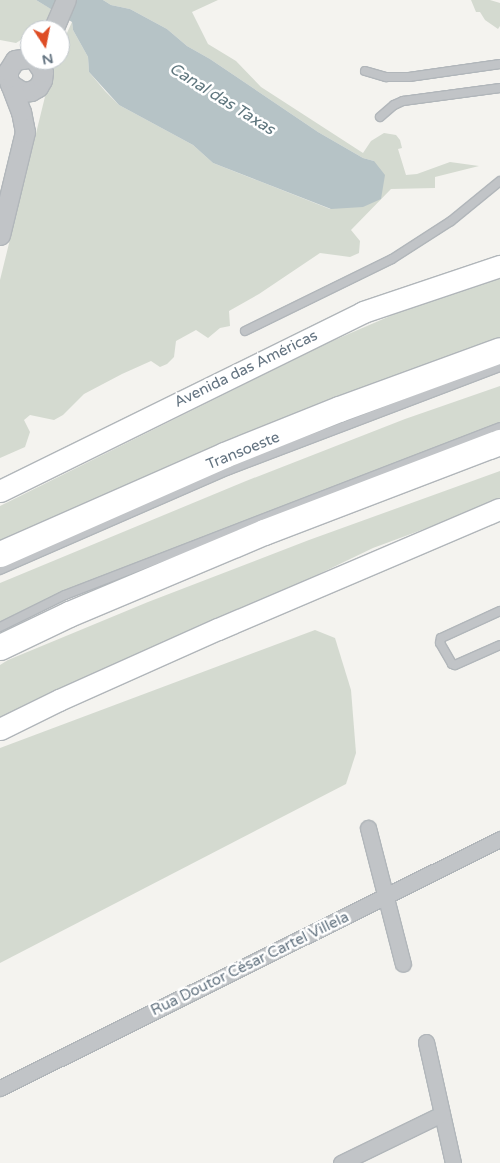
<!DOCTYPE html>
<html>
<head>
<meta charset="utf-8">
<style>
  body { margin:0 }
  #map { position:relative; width:500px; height:1163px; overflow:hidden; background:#f4f3ef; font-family:"Varela Round",sans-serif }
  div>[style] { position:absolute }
  .green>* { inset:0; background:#d4dad0 }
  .water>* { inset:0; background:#b6c3c6 }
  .roads { filter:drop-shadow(1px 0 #b1b6ba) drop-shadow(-1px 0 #b1b6ba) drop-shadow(0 1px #b1b6ba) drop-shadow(0 -1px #b1b6ba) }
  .service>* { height:8px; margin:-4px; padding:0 4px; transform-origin:4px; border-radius:4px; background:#c1c4c7 }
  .minor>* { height:15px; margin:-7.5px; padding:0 7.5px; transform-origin:7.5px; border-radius:7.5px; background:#c1c4c7 }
  .tertiary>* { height:19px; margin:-9.5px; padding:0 9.5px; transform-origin:9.5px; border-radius:9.5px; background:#c1c4c7 }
  .secondary>* { height:21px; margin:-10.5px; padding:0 10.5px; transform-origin:10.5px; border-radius:10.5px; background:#fff }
  .trunk>* { height:25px; margin:-12.5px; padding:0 12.5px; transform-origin:12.5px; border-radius:12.5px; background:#fff }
  span { translate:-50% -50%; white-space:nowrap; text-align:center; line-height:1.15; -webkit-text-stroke:5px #fff; paint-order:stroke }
  .street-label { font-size:15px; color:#637380 }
  .water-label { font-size:16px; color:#5f767e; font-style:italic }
  .north { position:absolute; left:20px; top:20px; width:50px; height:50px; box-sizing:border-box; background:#fff; border:1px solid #c1c7cc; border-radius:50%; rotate:169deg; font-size:14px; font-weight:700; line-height:20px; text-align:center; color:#637380 }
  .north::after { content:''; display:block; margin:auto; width:18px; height:22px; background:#de4d25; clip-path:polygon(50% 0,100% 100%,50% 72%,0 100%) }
</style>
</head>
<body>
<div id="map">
  <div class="green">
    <div style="clip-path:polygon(0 0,36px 0,51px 9px,45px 24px,36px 30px,30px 30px,30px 34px,27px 36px,16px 43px,0 40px)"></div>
    <div style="clip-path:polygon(103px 0,218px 0,192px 12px,208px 44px,236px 61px,261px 87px,363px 153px,371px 141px,384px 133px,396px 135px,400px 140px,402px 148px,398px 149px,406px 175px,417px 174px,450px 162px,479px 166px,435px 177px,435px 188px,391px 189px,351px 230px,360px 241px,359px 253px,350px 257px,320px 253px,259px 294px,229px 311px,230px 326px,220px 328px,208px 338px,196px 330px,176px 341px,174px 357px,167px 364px,160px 367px,151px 361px,122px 374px,84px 394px,63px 415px,54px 420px,30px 415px,24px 420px,30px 432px,25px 447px,0 458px,0 280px,54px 60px,60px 60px,60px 48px,72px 22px,73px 30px,88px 57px,89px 72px,105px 91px,119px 105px,193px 145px,213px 163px,330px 209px,374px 161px,363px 158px,318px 132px,210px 59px,187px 46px,167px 29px,130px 9px,111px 5px)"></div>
    <div style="clip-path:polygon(471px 0,490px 0,500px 3px,500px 26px,498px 29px,485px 20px,480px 12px,476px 12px)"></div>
    <div style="clip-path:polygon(500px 276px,500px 346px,0 546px,0 506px,323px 345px,404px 310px)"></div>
    <div style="clip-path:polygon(500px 386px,500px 423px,67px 591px,0 624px,0 583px,246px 481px,405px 419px)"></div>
    <div style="clip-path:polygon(500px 471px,500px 501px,373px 548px,290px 588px,0 717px,0 665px,8px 660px,148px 602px,309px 540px)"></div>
    <div style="clip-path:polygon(315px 630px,335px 638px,351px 690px,356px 753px,346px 784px,0 963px,0 748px)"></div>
  </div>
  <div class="water">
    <div style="clip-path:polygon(36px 0,103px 0,111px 5px,130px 9px,167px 29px,187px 46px,210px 59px,318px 132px,363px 158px,374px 161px,385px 175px,381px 199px,363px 207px,331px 209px,213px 163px,193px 145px,119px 105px,89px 72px,88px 57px,73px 30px,72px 22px)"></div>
  </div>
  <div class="roads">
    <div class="service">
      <div style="left:365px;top:71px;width:22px;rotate:16deg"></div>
      <div style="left:386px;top:77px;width:23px"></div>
      <div style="left:409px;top:77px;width:92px;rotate:-8.1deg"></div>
      <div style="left:380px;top:117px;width:18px;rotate:-41deg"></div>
      <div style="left:394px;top:105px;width:10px;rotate:-24deg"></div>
      <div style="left:403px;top:101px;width:98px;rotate:-7.6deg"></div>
      <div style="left:245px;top:331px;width:164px;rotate:-26.1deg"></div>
      <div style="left:392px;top:259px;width:70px;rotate:-32.8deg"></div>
      <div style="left:451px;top:221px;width:63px;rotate:-39.2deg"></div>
      <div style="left:0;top:570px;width:250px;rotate:-23.6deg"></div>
      <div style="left:229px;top:470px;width:290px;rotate:-20.8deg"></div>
      <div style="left:500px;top:611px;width:65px;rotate:155.4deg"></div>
      <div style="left:441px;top:638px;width:5px;rotate:101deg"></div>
      <div style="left:440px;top:643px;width:24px;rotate:60deg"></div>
      <div style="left:452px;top:664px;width:3px;rotate:18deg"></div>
      <div style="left:455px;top:665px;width:49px;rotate:-24deg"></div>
      <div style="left:0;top:627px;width:72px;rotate:-26.2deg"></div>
      <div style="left:65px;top:595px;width:466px;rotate:-21.1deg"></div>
    </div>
    <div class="minor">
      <div style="left:368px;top:828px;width:140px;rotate:75.6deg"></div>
      <div style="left:426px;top:1042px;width:124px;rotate:77.4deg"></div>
      <div style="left:0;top:1088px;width:559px;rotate:-26.47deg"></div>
      <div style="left:341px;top:1163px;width:112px;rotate:-25.9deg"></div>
    </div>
    <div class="tertiary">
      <div style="left:53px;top:30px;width:33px;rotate:-67deg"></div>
      <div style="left:10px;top:84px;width:15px;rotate:32deg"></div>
      <div style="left:23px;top:92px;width:8px;rotate:-7deg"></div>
      <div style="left:31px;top:91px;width:8px;rotate:-30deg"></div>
      <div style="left:38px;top:87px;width:8px;rotate:-60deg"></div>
      <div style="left:42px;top:80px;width:8px;rotate:-83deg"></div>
      <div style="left:43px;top:72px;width:14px;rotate:-124deg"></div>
      <div style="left:0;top:235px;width:106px;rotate:-76.4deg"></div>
      <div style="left:25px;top:132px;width:20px;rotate:-101deg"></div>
      <div style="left:21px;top:112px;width:36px;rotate:-111deg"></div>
      <div style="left:8px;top:78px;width:7px;rotate:-90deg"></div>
      <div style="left:8px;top:71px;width:13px;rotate:-58deg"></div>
      <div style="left:15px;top:60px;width:15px;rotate:-8deg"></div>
    </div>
    <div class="secondary">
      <div style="left:0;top:491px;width:405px;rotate:-26.2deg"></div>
      <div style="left:363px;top:312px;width:145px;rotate:-18.6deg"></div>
      <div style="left:0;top:729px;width:66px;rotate:-26.2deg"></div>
      <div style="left:59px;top:700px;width:174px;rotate:-24.1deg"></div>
      <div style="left:218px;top:629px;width:306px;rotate:-23.1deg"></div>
    </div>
    <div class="trunk">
      <div style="left:0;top:554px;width:245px;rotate:-23.8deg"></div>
      <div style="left:224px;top:455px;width:124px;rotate:-21.8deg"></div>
      <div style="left:339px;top:409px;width:171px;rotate:-20.1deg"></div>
      <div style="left:0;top:647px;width:76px;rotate:-25.6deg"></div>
      <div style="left:69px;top:614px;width:212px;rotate:-22.8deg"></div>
      <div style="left:264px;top:532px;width:253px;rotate:-20.9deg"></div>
    </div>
  </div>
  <div class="street-label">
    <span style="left:246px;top:369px;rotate:-26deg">Avenida das Américas</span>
    <span style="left:243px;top:451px;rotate:-22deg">Transoeste</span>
    <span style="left:250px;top:964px;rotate:-26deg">Rua Doutor César Cartel Villela</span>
  </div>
  <div class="water-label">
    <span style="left:222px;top:99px;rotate:32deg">Canal das Taxas</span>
  </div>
  <div class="north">N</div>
</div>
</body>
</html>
